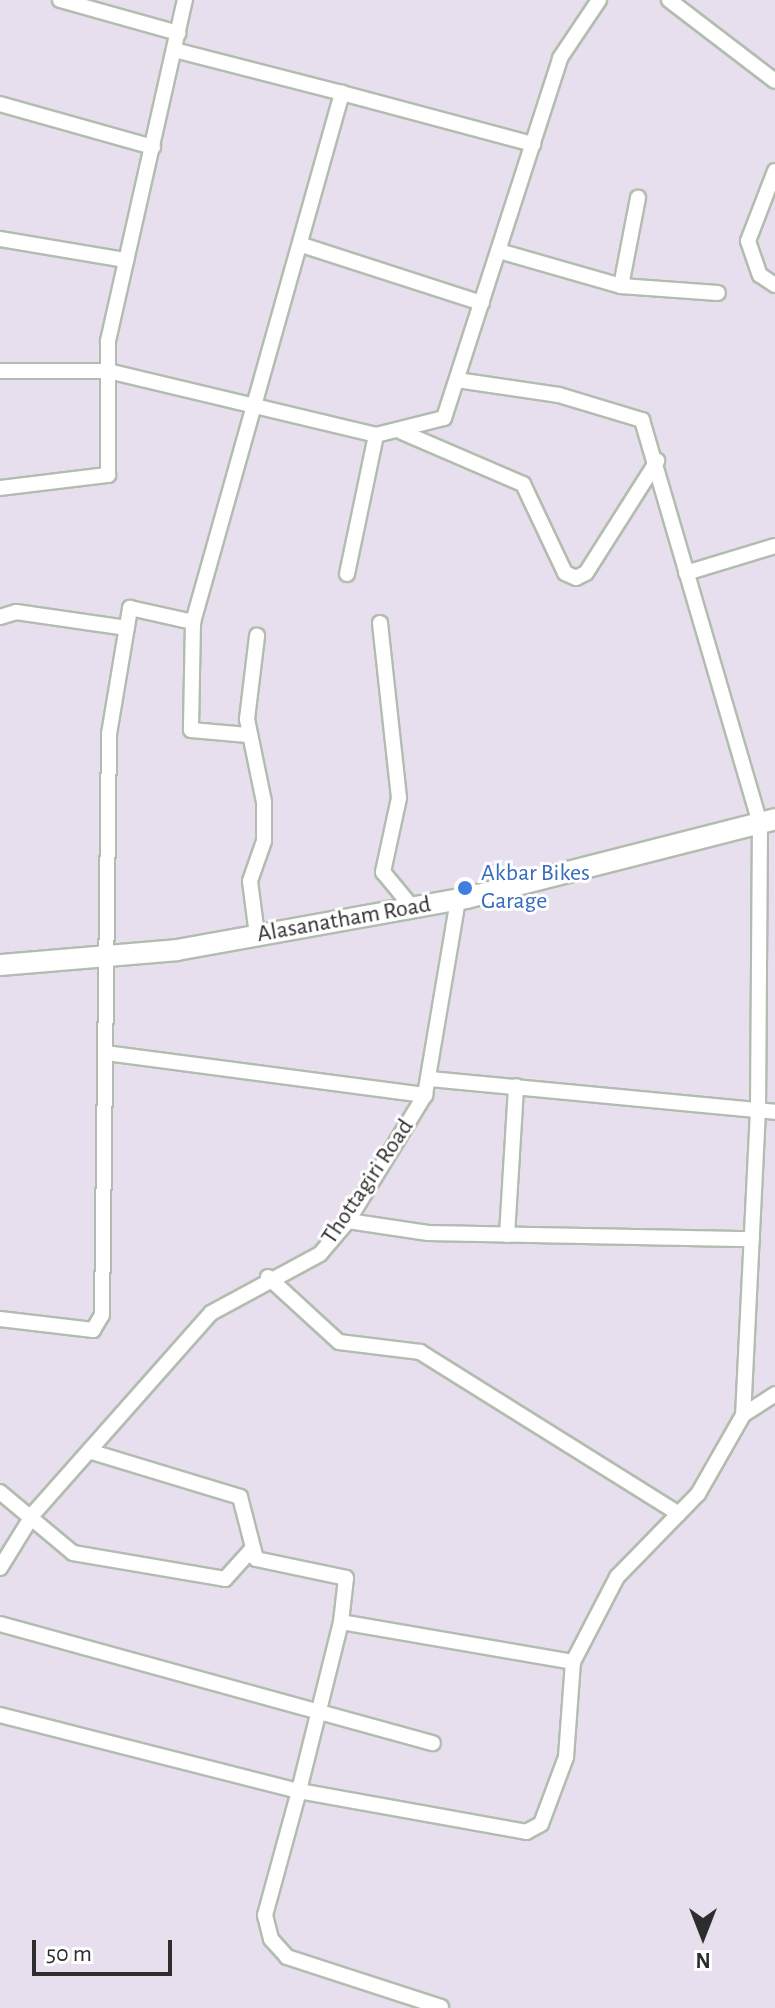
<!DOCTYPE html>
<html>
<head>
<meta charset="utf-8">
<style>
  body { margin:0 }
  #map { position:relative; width:775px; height:2008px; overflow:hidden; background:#e8dfee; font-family:"Alegreya Sans",sans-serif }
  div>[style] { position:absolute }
  .roads { filter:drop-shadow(2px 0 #b2bdaf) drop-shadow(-2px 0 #b2bdaf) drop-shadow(0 2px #b2bdaf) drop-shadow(0 -2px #b2bdaf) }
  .minor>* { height:14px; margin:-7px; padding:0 7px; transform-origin:7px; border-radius:7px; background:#fff }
  .secondary>* { height:20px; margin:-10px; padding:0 10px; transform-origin:10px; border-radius:10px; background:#fff }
  .dots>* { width:22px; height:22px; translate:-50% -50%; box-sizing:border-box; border:4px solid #fff; border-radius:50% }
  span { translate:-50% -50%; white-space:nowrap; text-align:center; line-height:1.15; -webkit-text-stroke:6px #fff; paint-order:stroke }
  .shop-label { font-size:24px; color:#366cbe }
  .left { translate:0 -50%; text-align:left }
  .street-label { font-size:24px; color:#2d2d2d }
  .north { position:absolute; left:663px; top:1896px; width:80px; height:80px; -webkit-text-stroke:6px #fff; paint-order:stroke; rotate:180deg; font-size:22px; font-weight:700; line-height:32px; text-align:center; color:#2d2d2d }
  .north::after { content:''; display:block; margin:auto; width:28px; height:36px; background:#2d2d2d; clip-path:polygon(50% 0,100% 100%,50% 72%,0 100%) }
  .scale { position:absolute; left:32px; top:1940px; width:140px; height:36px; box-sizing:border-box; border:4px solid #2d2d2d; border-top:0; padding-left:10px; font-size:24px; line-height:28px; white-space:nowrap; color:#2d2d2d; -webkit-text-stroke:6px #fff; paint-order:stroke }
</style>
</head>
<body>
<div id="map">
  <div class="roads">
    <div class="minor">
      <div style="left:60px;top:0;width:123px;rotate:15.6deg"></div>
      <div style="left:669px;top:0;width:133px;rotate:37.4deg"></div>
      <div style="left:342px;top:93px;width:198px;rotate:15deg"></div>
      <div style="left:0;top:104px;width:159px;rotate:15.7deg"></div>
      <div style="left:775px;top:171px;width:75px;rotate:111.1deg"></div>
      <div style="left:748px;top:241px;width:36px;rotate:71deg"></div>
      <div style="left:760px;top:275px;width:18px;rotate:34deg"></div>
      <div style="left:0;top:239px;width:128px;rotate:9.5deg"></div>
      <div style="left:302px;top:245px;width:189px;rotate:17.9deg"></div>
      <div style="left:499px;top:251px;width:127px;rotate:16deg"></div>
      <div style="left:621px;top:286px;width:97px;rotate:4.1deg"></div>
      <div style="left:621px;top:286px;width:90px;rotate:-79.1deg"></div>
      <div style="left:0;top:371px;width:108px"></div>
      <div style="left:108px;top:371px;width:276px;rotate:13.4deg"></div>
      <div style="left:376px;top:435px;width:70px;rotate:-14deg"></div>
      <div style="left:444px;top:418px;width:378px;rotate:-72.1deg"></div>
      <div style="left:560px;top:58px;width:70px;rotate:-56.1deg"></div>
      <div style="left:457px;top:380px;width:103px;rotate:8.4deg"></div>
      <div style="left:559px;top:395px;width:87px;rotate:16.8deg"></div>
      <div style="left:642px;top:420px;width:420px;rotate:73.7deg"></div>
      <div style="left:760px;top:823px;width:287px;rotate:90.4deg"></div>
      <div style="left:758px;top:1110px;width:305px;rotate:92.8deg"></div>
      <div style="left:402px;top:432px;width:132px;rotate:23.3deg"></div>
      <div style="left:523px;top:484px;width:98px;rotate:64.7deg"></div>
      <div style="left:565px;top:573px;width:12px;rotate:24deg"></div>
      <div style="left:576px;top:578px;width:11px;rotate:-27deg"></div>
      <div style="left:586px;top:573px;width:133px;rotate:-57.6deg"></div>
      <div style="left:0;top:488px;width:109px;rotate:-6.9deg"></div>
      <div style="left:108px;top:475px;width:134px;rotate:-90deg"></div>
      <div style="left:108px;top:341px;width:350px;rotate:-77.3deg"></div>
      <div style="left:686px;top:573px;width:93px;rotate:-16.9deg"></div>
      <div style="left:347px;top:574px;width:142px;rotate:-78.2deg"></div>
      <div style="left:0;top:617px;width:17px;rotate:-17deg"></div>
      <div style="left:16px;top:612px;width:112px;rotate:8.2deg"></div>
      <div style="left:193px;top:622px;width:108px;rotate:91.1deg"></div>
      <div style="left:191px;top:730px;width:57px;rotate:5deg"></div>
      <div style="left:380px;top:623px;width:176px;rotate:83.8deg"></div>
      <div style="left:399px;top:798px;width:76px;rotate:102.2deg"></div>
      <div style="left:383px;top:872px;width:45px;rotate:50.4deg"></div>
      <div style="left:257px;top:935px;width:54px;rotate:-97.4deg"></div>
      <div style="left:250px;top:881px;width:42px;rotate:-70.7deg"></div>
      <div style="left:264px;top:841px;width:39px;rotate:-90deg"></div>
      <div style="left:264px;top:802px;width:85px;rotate:-101.6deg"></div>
      <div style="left:247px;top:719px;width:84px;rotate:-83.1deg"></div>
      <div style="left:106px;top:1053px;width:322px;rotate:7.5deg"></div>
      <div style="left:429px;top:1079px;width:348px;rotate:5.4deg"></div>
      <div style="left:348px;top:1221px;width:81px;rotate:8.5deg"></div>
      <div style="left:428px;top:1233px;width:324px;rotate:1.1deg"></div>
      <div style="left:507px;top:1235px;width:149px;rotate:-86.5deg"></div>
      <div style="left:268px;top:1277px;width:96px;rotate:42.5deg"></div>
      <div style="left:339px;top:1342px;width:82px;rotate:7deg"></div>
      <div style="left:420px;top:1352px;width:305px;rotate:32deg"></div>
      <div style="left:0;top:1319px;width:94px;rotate:6.7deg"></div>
      <div style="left:93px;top:1330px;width:17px;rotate:-59deg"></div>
      <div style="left:102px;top:1315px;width:581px;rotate:-89.31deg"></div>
      <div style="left:109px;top:734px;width:128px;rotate:-80.5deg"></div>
      <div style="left:130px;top:608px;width:65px;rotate:12.5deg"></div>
      <div style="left:193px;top:622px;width:550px;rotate:-74.27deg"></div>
      <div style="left:342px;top:93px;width:173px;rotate:-165.6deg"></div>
      <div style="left:92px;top:1452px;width:155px;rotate:16.9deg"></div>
      <div style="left:240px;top:1497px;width:64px;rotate:75.5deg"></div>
      <div style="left:256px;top:1559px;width:92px;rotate:11.9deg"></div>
      <div style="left:346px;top:1578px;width:44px;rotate:96.5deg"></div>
      <div style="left:0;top:1492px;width:95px;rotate:39.9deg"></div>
      <div style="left:73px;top:1553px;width:154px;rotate:9.7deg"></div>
      <div style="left:225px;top:1579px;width:38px;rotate:-48deg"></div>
      <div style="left:0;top:1568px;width:65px;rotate:-58.3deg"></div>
      <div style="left:34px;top:1513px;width:267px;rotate:-48.5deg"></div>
      <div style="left:211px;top:1313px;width:124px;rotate:-28.4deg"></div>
      <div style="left:320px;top:1254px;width:43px;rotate:-49.7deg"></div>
      <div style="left:348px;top:1221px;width:148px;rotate:-58.6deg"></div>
      <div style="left:425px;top:1095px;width:199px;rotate:-80.4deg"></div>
      <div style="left:0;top:1624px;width:449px;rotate:15.4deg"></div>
      <div style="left:573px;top:1662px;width:235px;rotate:-170.2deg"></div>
      <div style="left:341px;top:1622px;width:174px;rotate:104deg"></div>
      <div style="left:299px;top:1791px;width:231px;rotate:10.2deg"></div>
      <div style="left:526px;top:1832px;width:17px;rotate:-28deg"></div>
      <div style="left:541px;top:1824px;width:72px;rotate:-69.5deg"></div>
      <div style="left:566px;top:1757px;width:95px;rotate:-85.8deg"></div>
      <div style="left:573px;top:1662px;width:96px;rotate:-62.6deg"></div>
      <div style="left:617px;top:1577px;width:116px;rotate:-45.7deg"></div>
      <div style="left:698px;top:1494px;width:91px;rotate:-60.3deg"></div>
      <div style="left:743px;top:1415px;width:38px;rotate:-33deg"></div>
      <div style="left:0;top:1715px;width:309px;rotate:14.3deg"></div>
      <div style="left:299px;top:1791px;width:129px;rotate:105.3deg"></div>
      <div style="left:265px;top:1915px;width:25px;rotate:76deg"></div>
      <div style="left:271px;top:1939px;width:24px;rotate:48deg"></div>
      <div style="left:287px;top:1957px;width:162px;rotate:18deg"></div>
    </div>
    <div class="secondary">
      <div style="left:0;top:965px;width:178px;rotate:-4.8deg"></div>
      <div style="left:177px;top:950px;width:294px;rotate:-10.2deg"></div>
      <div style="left:466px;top:898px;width:319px;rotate:-14.3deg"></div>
    </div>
  </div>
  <div class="dots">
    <div style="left:465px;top:888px;background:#3f7fe0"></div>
  </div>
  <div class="shop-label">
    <span class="left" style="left:481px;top:888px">Akbar Bikes<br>Garage</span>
  </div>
  <div class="street-label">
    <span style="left:344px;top:920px;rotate:-10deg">Alasanatham Road</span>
    <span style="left:368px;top:1182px;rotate:-56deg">Thottagiri Road</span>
  </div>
  <div class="north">N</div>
  <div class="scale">50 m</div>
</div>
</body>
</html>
